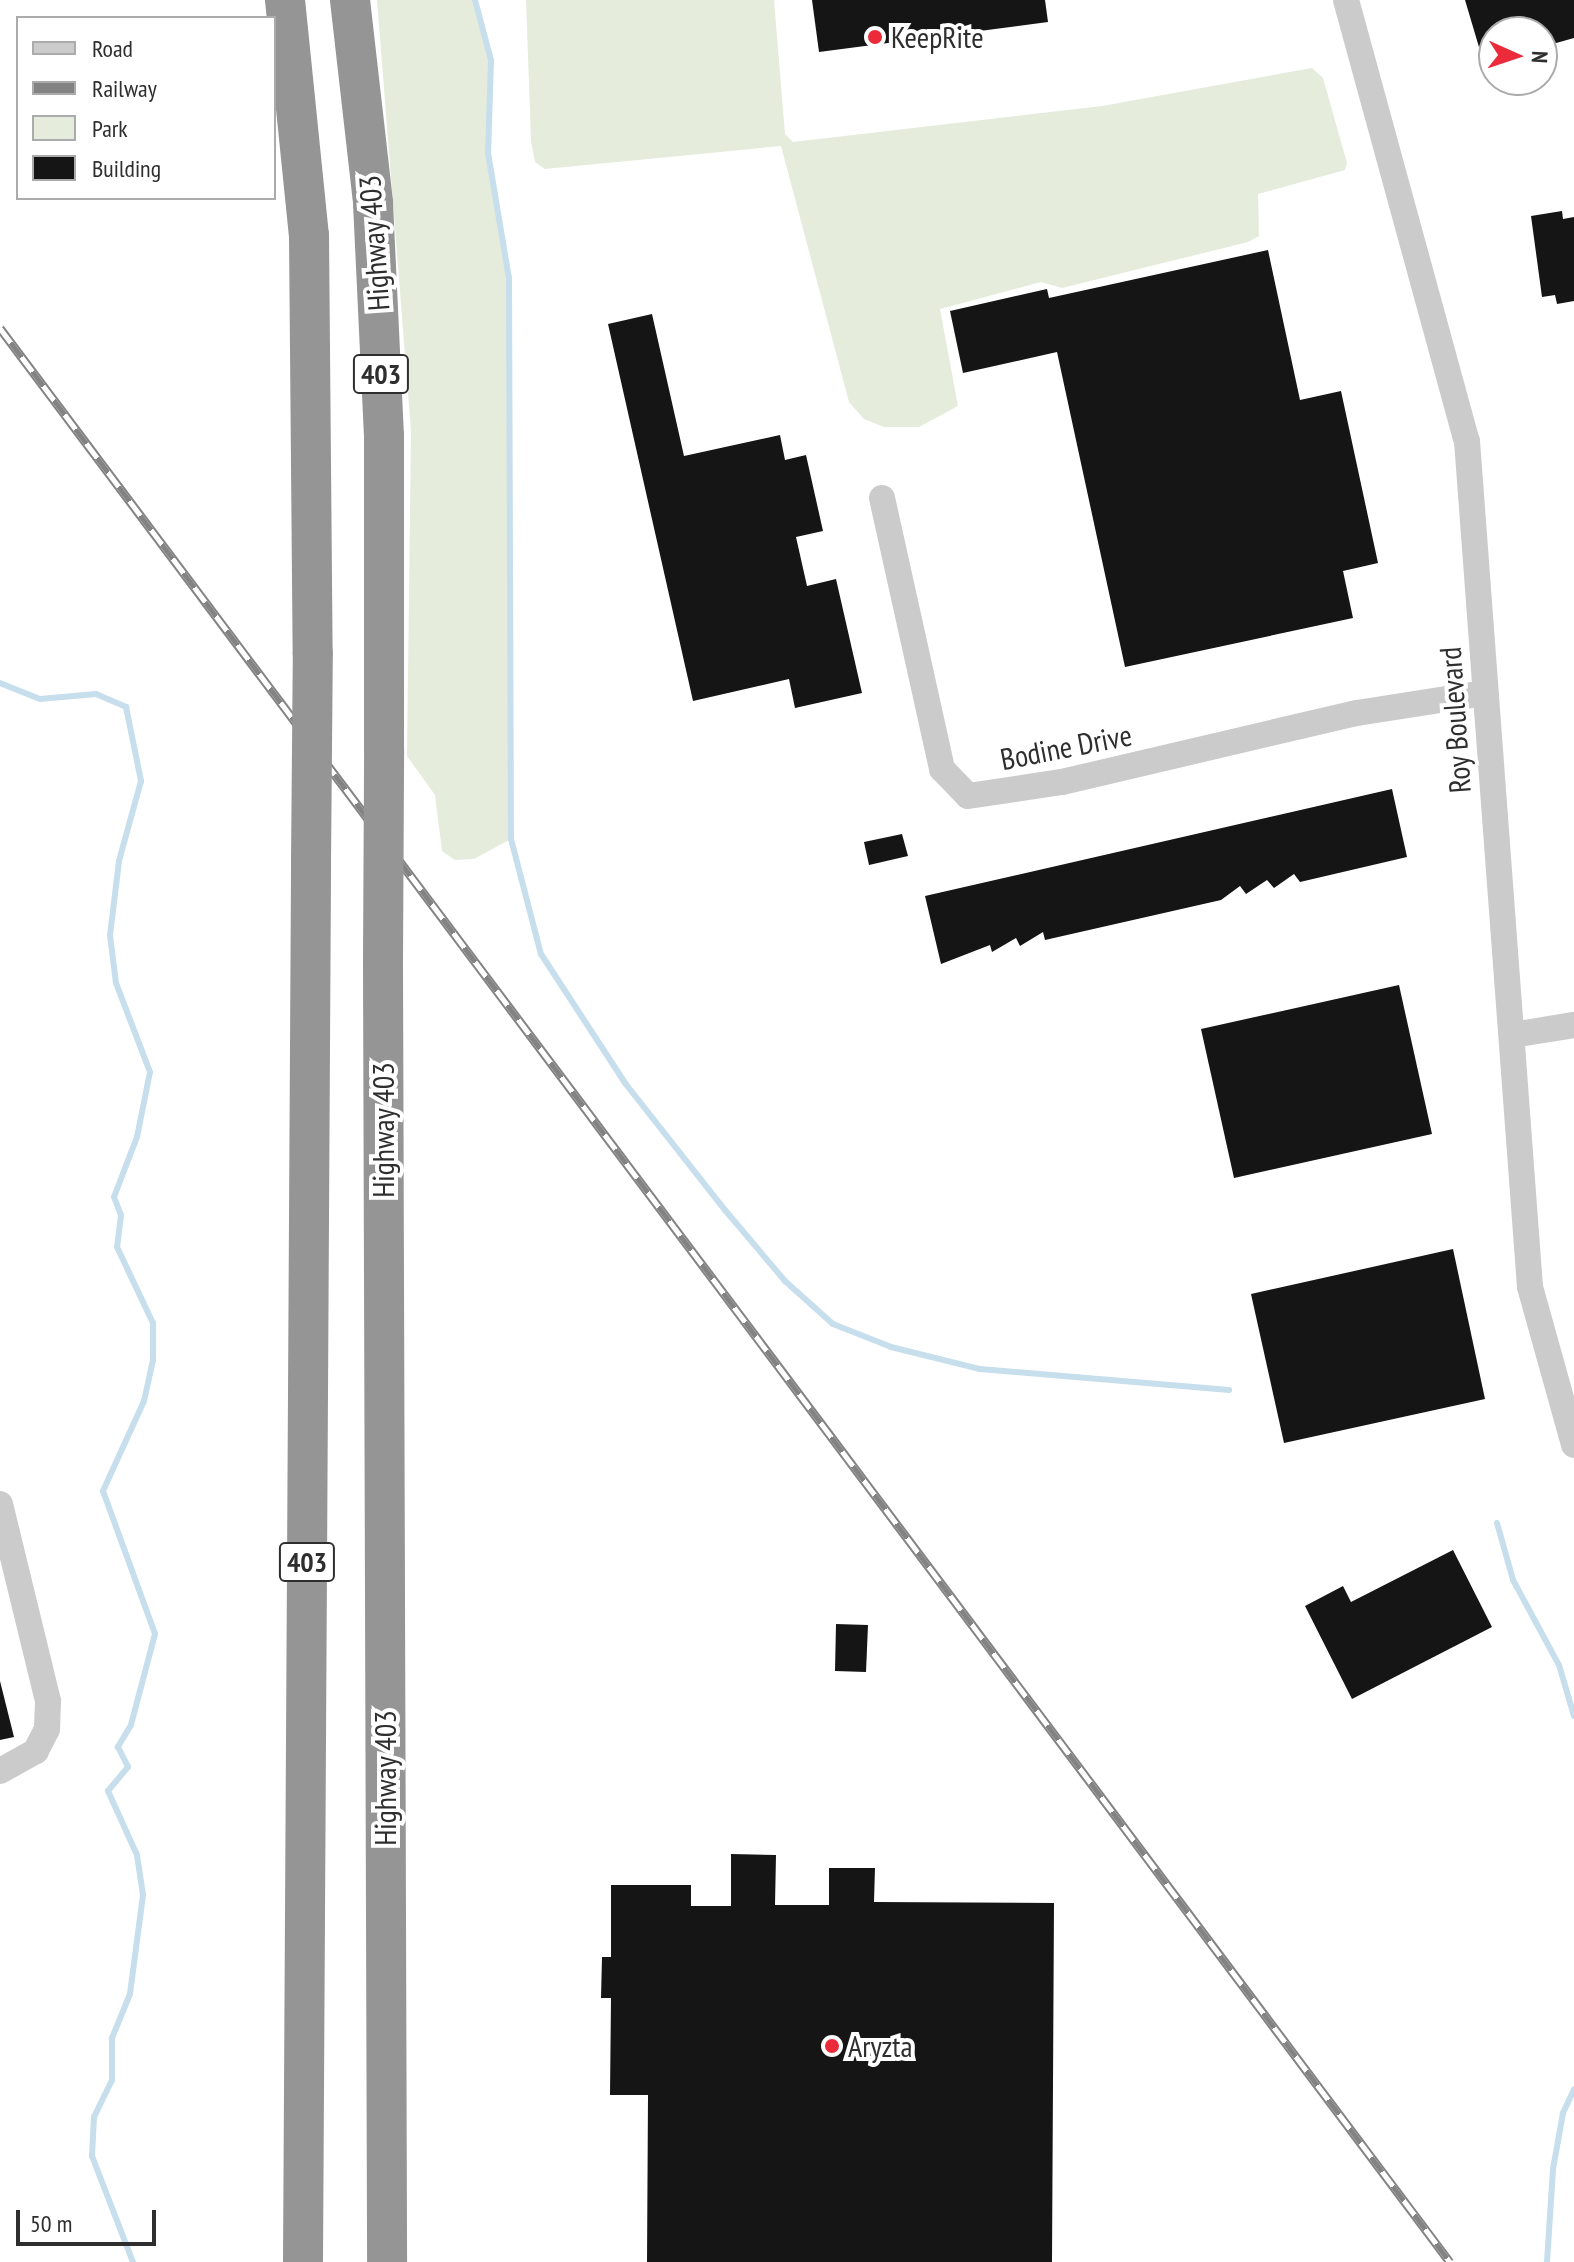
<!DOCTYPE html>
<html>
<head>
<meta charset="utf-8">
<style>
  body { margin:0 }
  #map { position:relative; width:1574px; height:2262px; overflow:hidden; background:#fff; font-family:"PT Sans Narrow",sans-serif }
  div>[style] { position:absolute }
  .green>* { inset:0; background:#e5ecdc }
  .stream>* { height:6px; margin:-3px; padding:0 3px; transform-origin:3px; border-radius:3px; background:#c7deed }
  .building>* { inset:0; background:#151515 }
  .minor>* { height:26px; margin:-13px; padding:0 13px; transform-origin:13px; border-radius:13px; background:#cbcbcb }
  .highway>* { height:40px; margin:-20px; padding:0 20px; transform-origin:20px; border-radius:20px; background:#959595 }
  .rail>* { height:9px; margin-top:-4.5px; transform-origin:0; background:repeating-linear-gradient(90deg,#fff 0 18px,#838383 0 36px); box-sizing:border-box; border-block:2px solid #838383 }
  .highway-bridge>* { height:40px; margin:-20px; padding:0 20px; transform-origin:20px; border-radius:20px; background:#959595 }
  .dots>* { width:22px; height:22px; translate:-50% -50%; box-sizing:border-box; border:4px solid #fff; border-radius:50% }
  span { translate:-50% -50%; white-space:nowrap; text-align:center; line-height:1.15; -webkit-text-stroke:8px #fff; paint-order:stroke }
  .shield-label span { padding:2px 6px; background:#fff; border:2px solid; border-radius:6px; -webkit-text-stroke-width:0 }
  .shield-label { font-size:28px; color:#2e2e2e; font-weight:700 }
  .poi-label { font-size:30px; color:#2e2e2e }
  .left { translate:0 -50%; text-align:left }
  .street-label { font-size:30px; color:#2e2e2e }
  .legend { position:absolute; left:16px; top:16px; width:260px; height:184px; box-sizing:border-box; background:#fff; border:2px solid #ababab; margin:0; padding:10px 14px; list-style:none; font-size:24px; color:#2e2e2e }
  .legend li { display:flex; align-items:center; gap:16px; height:40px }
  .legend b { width:40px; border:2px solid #ababab }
  .north { position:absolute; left:1478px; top:16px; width:80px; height:80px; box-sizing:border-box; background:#fff; border:2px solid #ababab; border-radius:50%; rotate:93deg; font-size:22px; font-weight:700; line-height:32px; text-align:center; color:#2e2e2e }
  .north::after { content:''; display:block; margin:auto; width:28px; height:36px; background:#eb2b3a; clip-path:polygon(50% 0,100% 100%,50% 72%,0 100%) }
  .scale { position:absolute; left:16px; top:2210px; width:140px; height:36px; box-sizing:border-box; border:4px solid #2e2e2e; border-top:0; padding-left:10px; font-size:24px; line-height:28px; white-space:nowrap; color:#2e2e2e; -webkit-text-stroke:6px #fff; paint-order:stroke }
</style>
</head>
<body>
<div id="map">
  <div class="green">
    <div style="clip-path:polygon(377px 0,473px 0,489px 59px,486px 153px,507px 278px,512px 755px,509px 840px,474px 859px,455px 860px,442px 851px,435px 795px,407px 756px,411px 431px)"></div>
    <div style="clip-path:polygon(526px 0,774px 0,785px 134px,793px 142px,1102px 106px,1312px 68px,1323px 78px,1347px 163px,1345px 170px,1258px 194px,1259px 236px,1248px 242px,1062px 288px,1041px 282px,940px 309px,958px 406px,919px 427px,884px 427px,864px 419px,849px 402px,781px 146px,545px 169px,535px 162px,531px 141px)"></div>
  </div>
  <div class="stream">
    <div style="left:475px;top:0;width:62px;rotate:75.1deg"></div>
    <div style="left:491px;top:60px;width:93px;rotate:91.8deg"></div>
    <div style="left:488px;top:153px;width:127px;rotate:80.5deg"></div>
    <div style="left:509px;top:278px;width:561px;rotate:89.8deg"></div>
    <div style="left:511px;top:839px;width:119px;rotate:75.4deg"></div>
    <div style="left:541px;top:954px;width:154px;rotate:56.9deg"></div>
    <div style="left:625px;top:1083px;width:162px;rotate:51.8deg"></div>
    <div style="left:725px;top:1210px;width:93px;rotate:49.8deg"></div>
    <div style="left:785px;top:1281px;width:64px;rotate:41.9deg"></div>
    <div style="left:833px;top:1324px;width:62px;rotate:21.6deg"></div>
    <div style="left:891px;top:1347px;width:92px;rotate:13.9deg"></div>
    <div style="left:980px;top:1369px;width:250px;rotate:4.8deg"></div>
    <div style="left:0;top:683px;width:43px;rotate:21.8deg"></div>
    <div style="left:40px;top:699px;width:56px;rotate:-5.1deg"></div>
    <div style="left:96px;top:694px;width:33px;rotate:23deg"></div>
    <div style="left:126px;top:707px;width:76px;rotate:78.5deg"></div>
    <div style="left:141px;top:781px;width:83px;rotate:105.4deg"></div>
    <div style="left:119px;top:861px;width:75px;rotate:96.9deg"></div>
    <div style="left:110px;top:935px;width:48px;rotate:82.9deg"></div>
    <div style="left:116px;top:983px;width:95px;rotate:69.1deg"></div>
    <div style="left:150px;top:1072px;width:66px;rotate:101.3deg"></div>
    <div style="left:137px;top:1137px;width:64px;rotate:111deg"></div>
    <div style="left:114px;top:1197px;width:19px;rotate:69deg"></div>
    <div style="left:121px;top:1215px;width:32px;rotate:97deg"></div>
    <div style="left:117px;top:1247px;width:84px;rotate:64.7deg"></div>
    <div style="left:153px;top:1323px;width:37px;rotate:90deg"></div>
    <div style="left:153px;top:1360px;width:42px;rotate:102.4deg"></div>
    <div style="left:144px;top:1401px;width:99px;rotate:114.5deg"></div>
    <div style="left:103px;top:1491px;width:152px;rotate:70deg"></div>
    <div style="left:155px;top:1634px;width:94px;rotate:104.8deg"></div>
    <div style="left:131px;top:1725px;width:26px;rotate:121deg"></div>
    <div style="left:118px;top:1747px;width:22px;rotate:63deg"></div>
    <div style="left:128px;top:1767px;width:31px;rotate:130deg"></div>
    <div style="left:108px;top:1791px;width:70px;rotate:65.6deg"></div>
    <div style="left:137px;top:1855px;width:40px;rotate:81.5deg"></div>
    <div style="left:143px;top:1895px;width:100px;rotate:97.5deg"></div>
    <div style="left:130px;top:1994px;width:48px;rotate:112.2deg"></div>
    <div style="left:112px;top:2038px;width:42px;rotate:90deg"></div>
    <div style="left:112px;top:2080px;width:41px;rotate:115.9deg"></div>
    <div style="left:94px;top:2117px;width:39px;rotate:93deg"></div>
    <div style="left:92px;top:2156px;width:114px;rotate:68.9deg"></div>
    <div style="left:1497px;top:1523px;width:59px;rotate:74.3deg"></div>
    <div style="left:1513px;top:1580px;width:97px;rotate:61.6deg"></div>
    <div style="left:1559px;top:1665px;width:53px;rotate:73.6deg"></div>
    <div style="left:1547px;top:2262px;width:93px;rotate:-86.3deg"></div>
    <div style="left:1553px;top:2169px;width:57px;rotate:-79.9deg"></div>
    <div style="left:1563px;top:2113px;width:26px;rotate:-65deg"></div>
  </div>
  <div class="building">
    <div style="clip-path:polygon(812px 0,1045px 0,1048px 22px,819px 52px)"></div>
    <div style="clip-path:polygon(1465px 0,1574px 0,1574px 38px,1542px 47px,1542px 32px,1494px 32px,1494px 61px,1484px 64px)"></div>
    <div style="clip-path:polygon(1562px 211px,1563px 219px,1574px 217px,1574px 301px,1557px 304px,1555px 295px,1542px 297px,1531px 216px)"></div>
    <div style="clip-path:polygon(1268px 250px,1300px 400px,1341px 391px,1378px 563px,1343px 571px,1353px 618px,1125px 667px,1057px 352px,963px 373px,950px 311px,1047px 289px,1049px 298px)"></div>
    <div style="clip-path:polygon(652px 314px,684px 456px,780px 435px,785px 460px,806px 455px,823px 531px,796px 537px,807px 586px,836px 579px,862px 693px,795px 708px,789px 679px,693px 701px,608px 324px)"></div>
    <div style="clip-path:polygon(1392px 789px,1407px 857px,1300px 882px,1294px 874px,1274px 888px,1267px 880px,1246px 894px,1240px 886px,1221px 900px,1045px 940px,1043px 932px,1020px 946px,1016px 938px,992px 952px,990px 945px,941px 964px,925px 896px)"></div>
    <div style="clip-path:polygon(902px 834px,908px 856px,869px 865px,864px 842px)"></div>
    <div style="clip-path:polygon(1399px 985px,1432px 1134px,1234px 1178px,1201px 1029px)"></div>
    <div style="clip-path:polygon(1453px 1249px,1485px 1399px,1284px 1443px,1251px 1294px)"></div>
    <div style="clip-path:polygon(1453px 1550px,1492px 1627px,1352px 1699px,1305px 1606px,1343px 1586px,1351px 1602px)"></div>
    <div style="clip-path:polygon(836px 1624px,868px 1625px,866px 1672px,835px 1671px)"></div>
    <div style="clip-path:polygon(0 1681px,14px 1737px,0 1740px)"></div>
    <div style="clip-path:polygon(731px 1854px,776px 1855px,775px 1905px,829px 1905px,829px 1868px,875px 1868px,874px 1902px,1054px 1903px,1052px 2262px,647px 2262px,648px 2095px,610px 2095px,611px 1998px,601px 1998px,602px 1957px,611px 1957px,611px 1885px,691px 1885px,691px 1906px,731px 1906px)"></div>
  </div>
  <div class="minor">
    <div style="left:1346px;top:0;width:457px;rotate:74.7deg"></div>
    <div style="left:1467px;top:441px;width:848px;rotate:85.74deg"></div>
    <div style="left:1530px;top:1287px;width:164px;rotate:74.4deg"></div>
    <div style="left:882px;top:498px;width:278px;rotate:77.5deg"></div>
    <div style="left:942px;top:769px;width:37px;rotate:46deg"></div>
    <div style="left:968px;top:796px;width:95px;rotate:-8.5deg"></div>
    <div style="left:1062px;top:782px;width:303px;rotate:-13.2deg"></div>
    <div style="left:1357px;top:713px;width:130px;rotate:-8.9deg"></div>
    <div style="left:1512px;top:1035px;width:63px;rotate:-9.2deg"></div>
    <div style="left:0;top:1504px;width:203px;rotate:76.3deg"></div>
    <div style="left:48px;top:1701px;width:28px;rotate:92deg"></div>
    <div style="left:47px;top:1729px;width:25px;rotate:117deg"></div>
    <div style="left:36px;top:1751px;width:41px;rotate:150.9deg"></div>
  </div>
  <div class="highway">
    <div style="left:285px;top:0;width:236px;rotate:84.2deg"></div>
    <div style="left:309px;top:235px;width:418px;rotate:89.5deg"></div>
    <div style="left:350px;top:0;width:204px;rotate:83.5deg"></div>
    <div style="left:373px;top:203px;width:233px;rotate:87.3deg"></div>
    <div style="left:384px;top:436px;width:313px;rotate:90deg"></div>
    <div style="left:383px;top:961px;width:1301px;rotate:89.82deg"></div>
    <div style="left:303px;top:2262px;width:1399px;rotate:-89.67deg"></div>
  </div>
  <div class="rail">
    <div style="left:0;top:328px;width:2417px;rotate:53.14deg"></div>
  </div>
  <div class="highway-bridge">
    <div style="left:311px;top:863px;width:210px;rotate:-89.5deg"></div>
    <div style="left:383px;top:961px;width:212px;rotate:-89.7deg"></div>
  </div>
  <div class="dots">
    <div style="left:875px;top:37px;background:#eb2b3a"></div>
    <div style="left:832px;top:2046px;background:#eb2b3a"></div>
  </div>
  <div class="shield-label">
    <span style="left:381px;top:374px">403</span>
    <span style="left:307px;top:1562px">403</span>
  </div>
  <div class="poi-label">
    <span class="left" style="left:891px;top:37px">KeepRite</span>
    <span class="left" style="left:848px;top:2046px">Aryzta</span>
  </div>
  <div class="street-label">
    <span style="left:374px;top:243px;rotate:-94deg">Highway 403</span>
    <span style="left:1455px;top:720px;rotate:-94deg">Roy Boulevard</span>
    <span style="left:1066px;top:747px;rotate:-11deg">Bodine Drive</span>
    <span style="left:383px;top:1130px;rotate:-90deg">Highway 403</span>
    <span style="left:385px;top:1778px;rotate:-90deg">Highway 403</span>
  </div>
  <ul class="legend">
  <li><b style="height:10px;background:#cbcbcb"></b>Road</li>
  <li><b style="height:10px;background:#838383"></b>Railway</li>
  <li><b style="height:22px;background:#e5ecdc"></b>Park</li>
  <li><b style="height:22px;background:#151515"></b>Building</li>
  </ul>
  <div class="north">N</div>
  <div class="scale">50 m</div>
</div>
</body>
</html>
